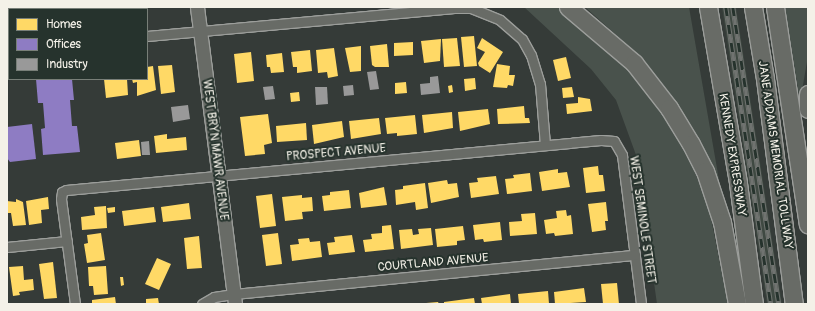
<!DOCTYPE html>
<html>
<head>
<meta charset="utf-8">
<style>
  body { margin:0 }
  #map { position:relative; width:815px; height:311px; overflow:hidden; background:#353b38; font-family:Pangolin,sans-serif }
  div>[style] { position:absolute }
  .built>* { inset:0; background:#3f4942 }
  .green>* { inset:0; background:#49524c }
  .homes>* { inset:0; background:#ffd966 }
  .offices>* { inset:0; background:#8e7cc3 }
  .industry>* { inset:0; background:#999 }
  .roads { filter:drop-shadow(1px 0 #9c9e9b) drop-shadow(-1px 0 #9c9e9b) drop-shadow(0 1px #9c9e9b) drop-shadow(0 -1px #9c9e9b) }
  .street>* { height:9px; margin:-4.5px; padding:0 4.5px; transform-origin:4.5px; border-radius:4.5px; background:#686b66 }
  .secondary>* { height:13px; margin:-6.5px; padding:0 6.5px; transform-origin:6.5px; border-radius:6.5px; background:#686b66 }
  .highway>* { height:17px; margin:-8.5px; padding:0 8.5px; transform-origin:8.5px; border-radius:8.5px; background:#686b66 }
  .rail>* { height:4.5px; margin-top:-2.25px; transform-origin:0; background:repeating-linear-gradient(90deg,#26332d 0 9px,#707370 0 18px); box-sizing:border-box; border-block:1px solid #707370 }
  span { translate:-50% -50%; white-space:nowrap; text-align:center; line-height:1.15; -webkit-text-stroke:4px #26332d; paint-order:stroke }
  .street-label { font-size:12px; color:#f4f1e8 }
  .frame { position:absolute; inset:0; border:8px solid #f4f1e8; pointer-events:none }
  .legend { position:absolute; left:8px; top:8px; width:140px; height:72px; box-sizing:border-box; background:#26332d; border:1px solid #787f78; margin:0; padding:5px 7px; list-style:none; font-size:12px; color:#f4f1e8 }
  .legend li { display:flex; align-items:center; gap:8px; height:20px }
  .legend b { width:20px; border:1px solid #787f78 }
</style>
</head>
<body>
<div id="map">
  <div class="built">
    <div style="clip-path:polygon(722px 7px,736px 7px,782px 304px,767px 304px)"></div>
  </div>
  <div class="green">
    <div style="clip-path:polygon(524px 7px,561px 7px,626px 66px,660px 108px,683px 145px,708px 203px,728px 304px,657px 304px,636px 155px,616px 100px,591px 69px)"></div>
    <div style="clip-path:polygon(585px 7px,689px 7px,723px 203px,696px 138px,681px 111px,632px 49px)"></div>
    <div style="clip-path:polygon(785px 7px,808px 7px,808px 56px,800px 102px)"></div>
  </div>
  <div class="homes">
    <div style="clip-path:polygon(94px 7px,115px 7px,115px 8px,95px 9px)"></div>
    <div style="clip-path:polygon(474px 36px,477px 66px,464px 67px,461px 37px)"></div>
    <div style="clip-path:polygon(457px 38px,460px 66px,444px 67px,442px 39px)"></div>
    <div style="clip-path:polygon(482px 38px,503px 52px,490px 73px,479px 66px,478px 63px,485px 52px,477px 48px)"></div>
    <div style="clip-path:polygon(441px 39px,440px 61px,424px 63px,421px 41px)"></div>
    <div style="clip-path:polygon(413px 42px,413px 55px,394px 56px,394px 43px)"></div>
    <div style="clip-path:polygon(387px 44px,389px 67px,375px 67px,372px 65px,370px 46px)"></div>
    <div style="clip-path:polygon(361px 46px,361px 71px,350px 72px,345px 48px)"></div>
    <div style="clip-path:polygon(334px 48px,338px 76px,328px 78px,327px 72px,318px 73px,316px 50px)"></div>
    <div style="clip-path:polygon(310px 50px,312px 71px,297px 73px,297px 67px,293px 67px,291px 52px)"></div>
    <div style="clip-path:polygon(251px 52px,254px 81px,237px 83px,234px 54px)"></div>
    <div style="clip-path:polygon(282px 53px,284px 72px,271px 73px,270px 67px,267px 67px,266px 55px)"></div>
    <div style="clip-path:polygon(566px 57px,571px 78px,558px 81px,553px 60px)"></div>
    <div style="clip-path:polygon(497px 64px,510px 66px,509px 75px,515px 75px,513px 86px,508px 85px,507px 88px,493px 87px)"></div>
    <div style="clip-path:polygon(172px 65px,175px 92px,161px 94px,158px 66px)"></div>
    <div style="clip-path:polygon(153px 66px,156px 90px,137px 96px,137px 82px,133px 83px,132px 79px,147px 79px,147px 67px)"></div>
    <div style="clip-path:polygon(475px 78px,476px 89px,465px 91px,464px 79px)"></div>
    <div style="clip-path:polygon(104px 79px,127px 79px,128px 95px,106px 98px)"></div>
    <div style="clip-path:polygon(406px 82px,407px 93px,395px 94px,395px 83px)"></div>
    <div style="clip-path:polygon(452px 85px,453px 92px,449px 93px,448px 86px)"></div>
    <div style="clip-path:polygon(572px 87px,574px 97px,563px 98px,562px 88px)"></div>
    <div style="clip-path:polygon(299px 92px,300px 101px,291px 102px,290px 93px)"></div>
    <div style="clip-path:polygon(578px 97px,590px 99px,592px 111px,567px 114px,566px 104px,578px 103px)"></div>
    <div style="clip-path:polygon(524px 106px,525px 118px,529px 118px,530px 123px,498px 124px,497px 109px)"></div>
    <div style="clip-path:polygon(488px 109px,490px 124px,460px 131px,458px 112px)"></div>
    <div style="clip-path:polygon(452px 112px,453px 128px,424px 133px,422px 115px)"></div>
    <div style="clip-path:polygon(268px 114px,272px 143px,264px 145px,265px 154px,245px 156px,240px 117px)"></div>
    <div style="clip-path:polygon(415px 115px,417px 134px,397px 136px,397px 133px,387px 134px,385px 118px)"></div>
    <div style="clip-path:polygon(379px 118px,381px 134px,351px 139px,349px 121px)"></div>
    <div style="clip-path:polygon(342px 121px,344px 137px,314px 144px,312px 125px)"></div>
    <div style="clip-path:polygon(306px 123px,307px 140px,277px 142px,276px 126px)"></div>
    <div style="clip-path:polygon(167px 134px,167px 139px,186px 137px,187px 150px,156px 153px,154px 136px)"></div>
    <div style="clip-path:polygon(139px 140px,141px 156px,117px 159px,115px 143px)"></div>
    <div style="clip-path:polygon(598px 166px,599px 175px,603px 175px,605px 191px,586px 193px,583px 168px)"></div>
    <div style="clip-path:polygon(558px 169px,558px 173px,567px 172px,570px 187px,542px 191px,539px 172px)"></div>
    <div style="clip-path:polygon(530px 173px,532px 191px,507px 194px,505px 179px,514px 178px,513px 175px)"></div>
    <div style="clip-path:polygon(496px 176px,499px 194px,471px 198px,469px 183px,478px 182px,477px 178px)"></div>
    <div style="clip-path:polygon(447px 180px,448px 184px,457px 183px,459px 197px,431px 203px,428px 183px)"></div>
    <div style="clip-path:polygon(425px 183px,428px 208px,416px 210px,415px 202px,396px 205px,395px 190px,403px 189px,403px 186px)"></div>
    <div style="clip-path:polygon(384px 187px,387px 205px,361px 208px,359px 193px)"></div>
    <div style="clip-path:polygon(349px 190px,351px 208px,324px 211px,322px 196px,330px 195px,330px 192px)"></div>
    <div style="clip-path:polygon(272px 194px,276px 226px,260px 228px,256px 196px)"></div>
    <div style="clip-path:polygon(302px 195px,302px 198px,312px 197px,313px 211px,302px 212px,303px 219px,285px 221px,282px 197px)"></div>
    <div style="clip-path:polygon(48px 197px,49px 209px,41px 210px,42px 223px,29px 225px,26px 201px)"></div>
    <div style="clip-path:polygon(16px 199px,23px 202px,26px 225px,13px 226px,11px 213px,7px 213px,7px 201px,16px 202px)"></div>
    <div style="clip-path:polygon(606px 202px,608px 221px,605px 221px,606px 230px,592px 232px,588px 204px)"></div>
    <div style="clip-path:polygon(189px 203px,191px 219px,163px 222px,161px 207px)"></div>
    <div style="clip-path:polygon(106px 206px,107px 228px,82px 230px,81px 217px,95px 215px,94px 207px)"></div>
    <div style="clip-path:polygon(115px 207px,115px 212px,108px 213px,107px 208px)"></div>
    <div style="clip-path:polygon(154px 207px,156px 222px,124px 226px,122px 211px)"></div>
    <div style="clip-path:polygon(566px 210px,567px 216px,571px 215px,573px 234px,555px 236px,554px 233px,546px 234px,544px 220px,557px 218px,556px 211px)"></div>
    <div style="clip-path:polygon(535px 213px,537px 234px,510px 236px,509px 222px,522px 221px,521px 214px)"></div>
    <div style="clip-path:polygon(500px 222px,502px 240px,484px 242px,483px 239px,475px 240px,473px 225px)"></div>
    <div style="clip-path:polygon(391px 225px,394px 249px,365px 252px,363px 240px,372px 239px,371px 234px,382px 233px,382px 226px)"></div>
    <div style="clip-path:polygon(463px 226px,465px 240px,457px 241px,457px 245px,437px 247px,435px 229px)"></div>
    <div style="clip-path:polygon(431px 228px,433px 245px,401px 249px,399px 230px,412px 229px,413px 235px,419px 234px,418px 229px)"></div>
    <div style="clip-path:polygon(101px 233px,105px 260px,87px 263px,84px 244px,88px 243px,87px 235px)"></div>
    <div style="clip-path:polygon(278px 233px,282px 264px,266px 266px,262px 235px)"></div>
    <div style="clip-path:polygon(352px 235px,355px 252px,329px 255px,327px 243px,335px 242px,334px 237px)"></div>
    <div style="clip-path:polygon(199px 236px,202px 268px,187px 269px,184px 238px)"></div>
    <div style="clip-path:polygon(309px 238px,310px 242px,320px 241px,322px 257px,292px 261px,290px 245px,299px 244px,298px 239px)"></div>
    <div style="clip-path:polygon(157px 258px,171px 264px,159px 290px,145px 284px)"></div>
    <div style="clip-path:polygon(53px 262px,57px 298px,44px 299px,39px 264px)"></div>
    <div style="clip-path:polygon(23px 266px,24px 280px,33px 279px,34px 290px,19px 292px,20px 295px,13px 296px,9px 267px)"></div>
    <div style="clip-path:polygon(106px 266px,108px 294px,94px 295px,93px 286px,89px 286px,88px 267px)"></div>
    <div style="clip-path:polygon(120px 277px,123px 277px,124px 285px,121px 286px)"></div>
    <div style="clip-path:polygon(617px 283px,619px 304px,603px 304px,601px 284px)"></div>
    <div style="clip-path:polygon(584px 288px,586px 302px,555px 304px,554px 292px)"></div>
    <div style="clip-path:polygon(548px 291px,549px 304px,519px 304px,518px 294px)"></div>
    <div style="clip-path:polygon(510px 294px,511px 304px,482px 304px,481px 298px)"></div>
    <div style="clip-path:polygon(115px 297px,116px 304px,92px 304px,92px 300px)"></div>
    <div style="clip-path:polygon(158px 298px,159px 304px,146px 304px,146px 299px)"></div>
    <div style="clip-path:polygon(474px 298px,475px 304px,444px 304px,444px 302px)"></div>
    <div style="clip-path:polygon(438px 302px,439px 304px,426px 304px,426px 303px)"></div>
  </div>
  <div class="offices">
    <div style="clip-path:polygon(7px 7px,19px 7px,19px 8px,9px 9px,7px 13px)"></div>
    <div style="clip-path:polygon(34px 7px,59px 7px,59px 8px,34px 9px)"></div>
    <div style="clip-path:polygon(9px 42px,9px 70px,7px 70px,7px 43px)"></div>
    <div style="clip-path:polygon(36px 79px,72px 79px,74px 100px,70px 100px,72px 126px,77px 126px,80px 152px,43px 155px,41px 129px,45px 128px,43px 103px,38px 103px)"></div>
    <div style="clip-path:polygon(32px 124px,36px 159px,10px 162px,7px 158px,7px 127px)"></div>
  </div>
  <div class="industry">
    <div style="clip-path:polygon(376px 71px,379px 89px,370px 90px,367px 72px)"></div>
    <div style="clip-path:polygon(438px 76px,440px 93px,421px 95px,420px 84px,430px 83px,430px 77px)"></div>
    <div style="clip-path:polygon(353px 85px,354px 95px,344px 96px,343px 86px)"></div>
    <div style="clip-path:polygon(273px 86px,275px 99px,265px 100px,263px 87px)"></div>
    <div style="clip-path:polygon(315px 87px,327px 87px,328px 104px,316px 105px)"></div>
    <div style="clip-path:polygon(188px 105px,190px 119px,173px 122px,171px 107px)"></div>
    <div style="clip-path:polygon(149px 141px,150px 155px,142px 155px,141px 142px)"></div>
  </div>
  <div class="roads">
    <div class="street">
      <div style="left:147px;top:36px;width:311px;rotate:-5.2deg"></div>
      <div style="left:457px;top:8px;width:14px"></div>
      <div style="left:471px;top:8px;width:31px;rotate:22deg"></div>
      <div style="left:500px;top:20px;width:29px;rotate:41deg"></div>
      <div style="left:522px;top:39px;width:18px;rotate:61deg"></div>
      <div style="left:531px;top:55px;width:30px;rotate:73deg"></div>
      <div style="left:540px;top:84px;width:61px;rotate:85.3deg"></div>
      <div style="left:7px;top:247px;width:60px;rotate:-5.7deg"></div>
      <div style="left:75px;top:304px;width:106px;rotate:-97.6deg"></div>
      <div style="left:61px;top:199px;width:7px;rotate:-82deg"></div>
      <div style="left:62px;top:192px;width:4px;rotate:-27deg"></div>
      <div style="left:66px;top:190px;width:537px;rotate:-5.34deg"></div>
      <div style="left:601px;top:140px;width:13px;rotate:4deg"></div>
      <div style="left:614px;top:141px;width:16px;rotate:60deg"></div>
      <div style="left:622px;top:155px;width:150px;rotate:82.7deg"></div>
      <div style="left:202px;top:304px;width:14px;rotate:-30deg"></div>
      <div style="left:214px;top:297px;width:20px;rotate:-9deg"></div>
      <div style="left:234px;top:294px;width:403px;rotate:-5.6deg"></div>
    </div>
    <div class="secondary">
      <div style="left:197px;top:7px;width:299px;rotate:82.7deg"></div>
    </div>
    <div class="highway">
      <div style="left:568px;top:7px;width:87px;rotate:40.3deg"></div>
      <div style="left:634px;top:63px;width:57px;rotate:52.1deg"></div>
      <div style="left:669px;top:108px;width:42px;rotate:58.6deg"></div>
      <div style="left:691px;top:144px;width:30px;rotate:63deg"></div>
      <div style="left:705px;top:171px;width:54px;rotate:71.6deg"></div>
      <div style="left:722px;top:222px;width:83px;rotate:79.6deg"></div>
      <div style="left:708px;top:7px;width:179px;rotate:80.3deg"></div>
      <div style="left:738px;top:183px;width:122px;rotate:82.5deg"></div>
      <div style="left:753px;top:7px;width:73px;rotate:80.5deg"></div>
      <div style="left:765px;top:79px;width:227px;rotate:82.7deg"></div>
      <div style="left:775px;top:7px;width:220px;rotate:81.4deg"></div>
      <div style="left:808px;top:94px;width:15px;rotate:90deg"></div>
    </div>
  </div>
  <div class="rail">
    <div style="left:726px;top:7px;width:300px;rotate:81.4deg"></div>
    <div style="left:733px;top:7px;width:301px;rotate:81.2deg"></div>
  </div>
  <div class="street-label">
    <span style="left:215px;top:150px;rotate:83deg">WEST BRYN MAWR AVENUE</span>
    <span style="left:336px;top:153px;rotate:-5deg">PROSPECT AVENUE</span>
    <span style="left:732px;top:155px;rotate:81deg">KENNEDY EXPRESSWAY</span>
    <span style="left:775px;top:155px;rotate:82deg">JANE ADDAMS MEMORIAL TOLLWAY</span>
    <span style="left:642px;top:220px;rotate:82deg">WEST SEMINOLE STREET</span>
    <span style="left:433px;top:263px;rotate:-5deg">COURTLAND AVENUE</span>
  </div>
  <div class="frame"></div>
  <ul class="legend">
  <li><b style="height:11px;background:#ffd966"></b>Homes</li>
  <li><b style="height:11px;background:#8e7cc3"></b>Offices</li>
  <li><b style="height:11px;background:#999"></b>Industry</li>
  </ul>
</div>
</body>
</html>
